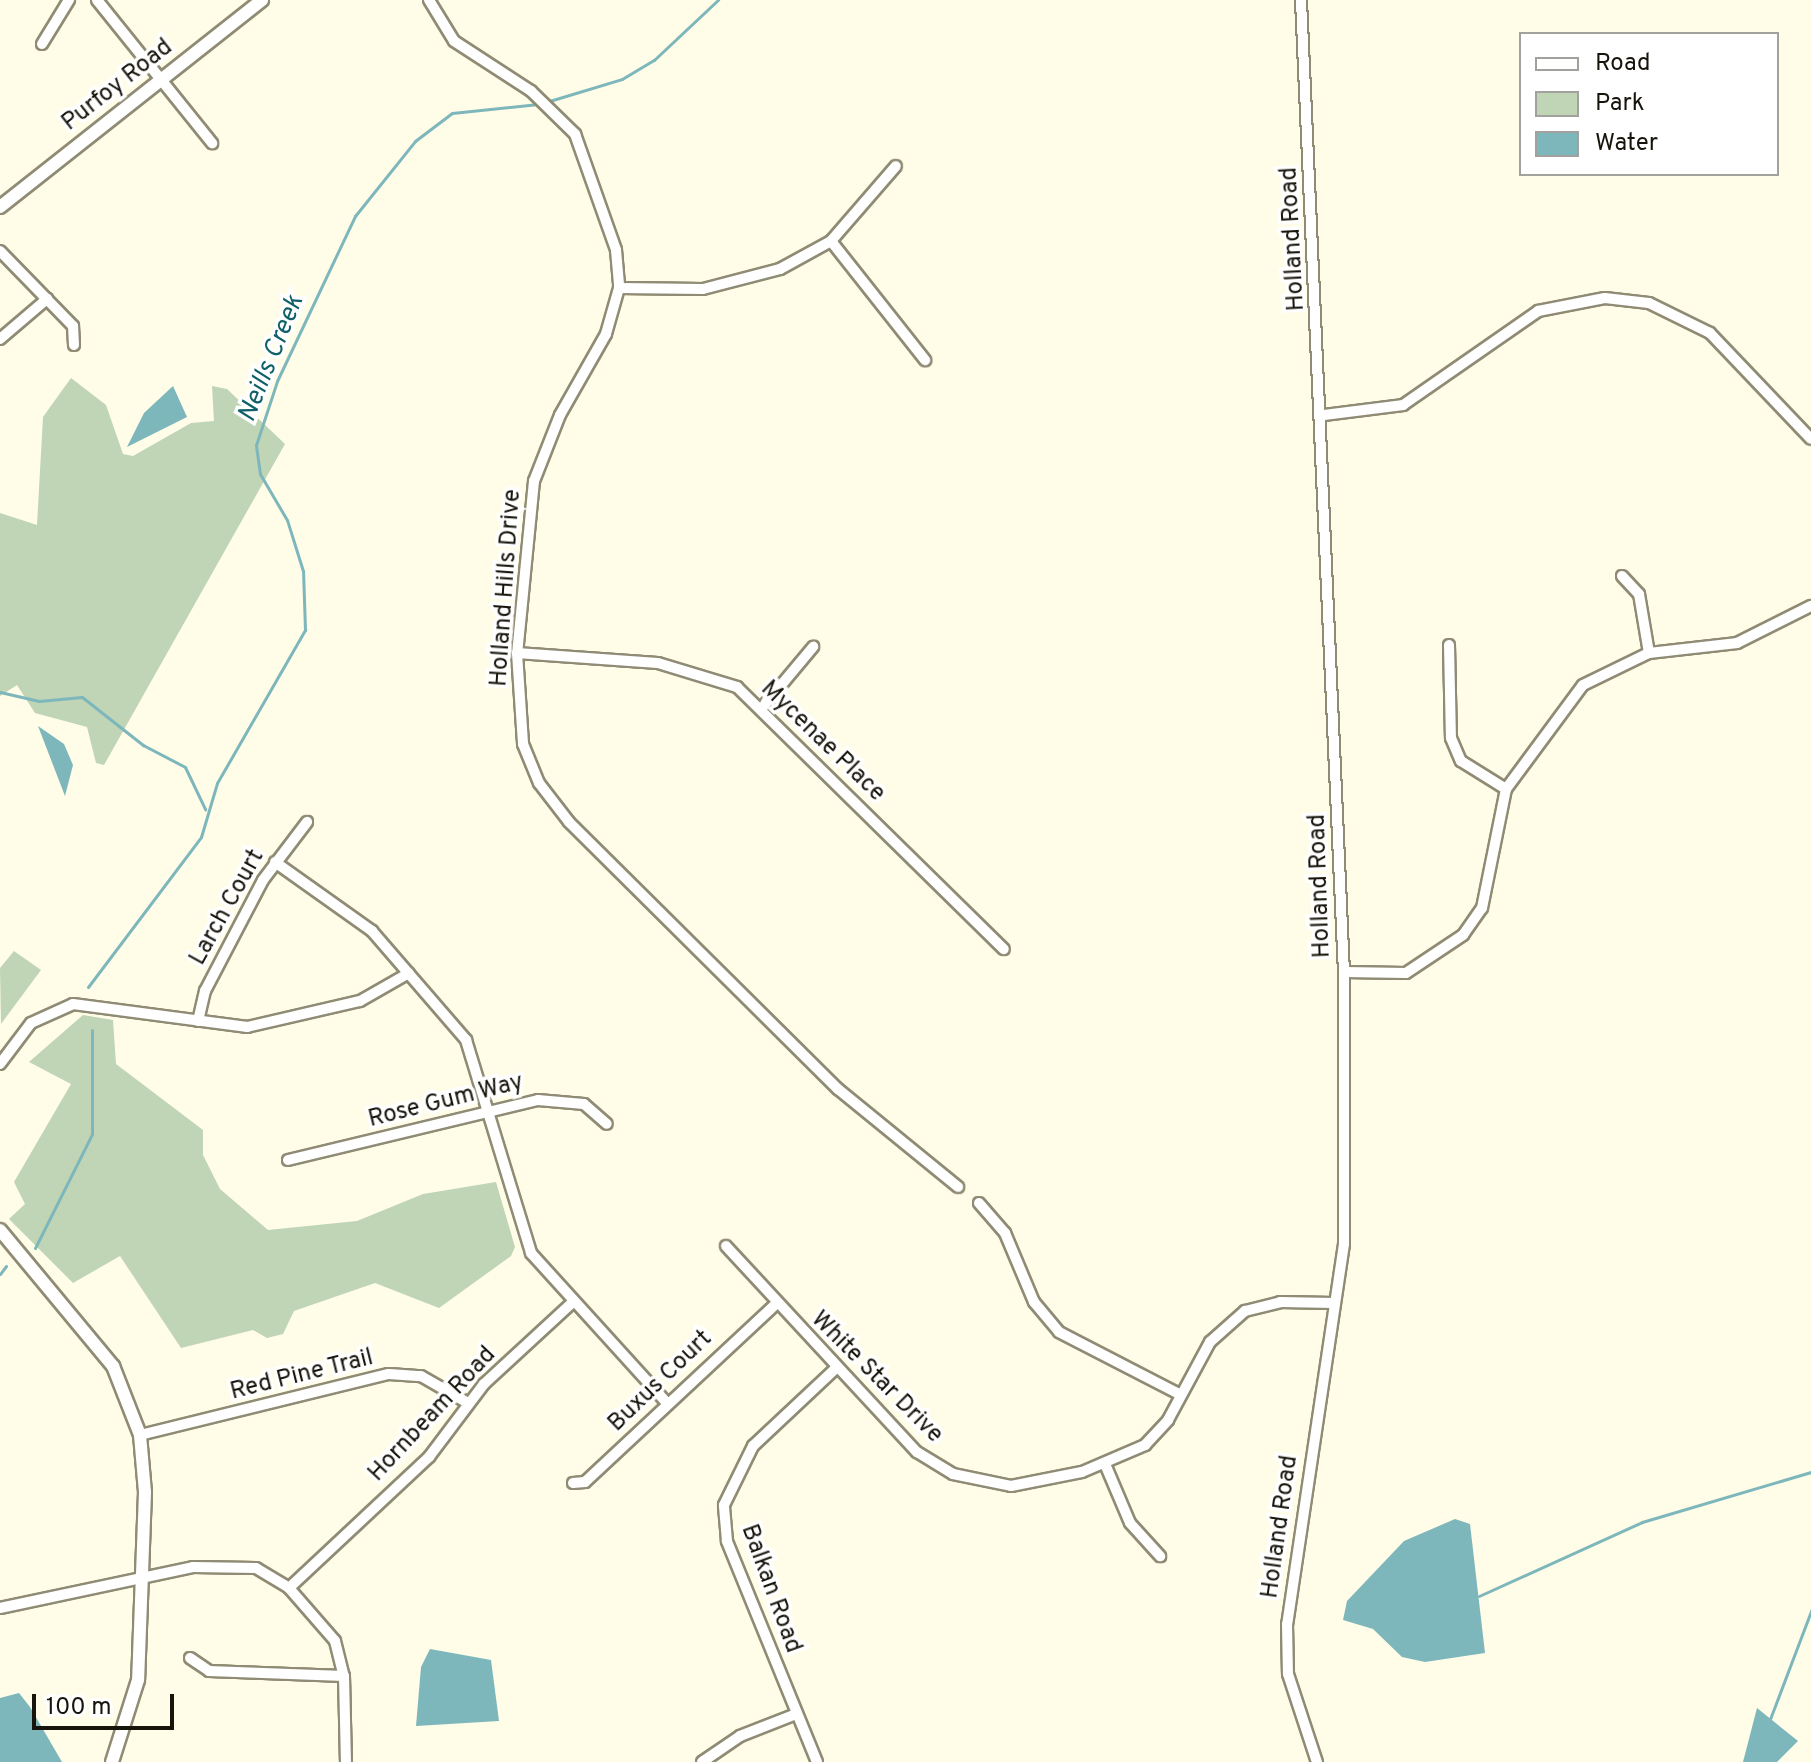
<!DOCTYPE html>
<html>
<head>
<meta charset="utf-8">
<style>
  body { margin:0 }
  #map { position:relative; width:1811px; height:1762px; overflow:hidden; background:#fffce7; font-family:Overpass,sans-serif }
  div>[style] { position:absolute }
  .green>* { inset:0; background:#bfd5b5 }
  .water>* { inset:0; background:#7db7bc }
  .stream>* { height:3px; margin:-1.5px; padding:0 1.5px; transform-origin:1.5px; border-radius:1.5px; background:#7db7bc }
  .roads { filter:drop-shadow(2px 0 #8f8b74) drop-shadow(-2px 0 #8f8b74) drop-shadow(0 2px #8f8b74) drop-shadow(0 -2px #8f8b74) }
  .minor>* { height:10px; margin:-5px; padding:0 5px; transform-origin:5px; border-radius:5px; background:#fff }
  .tertiary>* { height:12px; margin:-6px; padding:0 6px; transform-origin:6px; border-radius:6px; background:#fff }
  span { translate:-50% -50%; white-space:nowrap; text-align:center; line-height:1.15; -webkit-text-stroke:7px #fff; paint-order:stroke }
  .street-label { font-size:24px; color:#16140b }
  .water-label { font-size:26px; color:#0f6167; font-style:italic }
  .legend { position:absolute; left:1519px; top:32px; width:260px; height:144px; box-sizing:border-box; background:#fff; border:2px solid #a2a19d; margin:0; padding:10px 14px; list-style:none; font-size:24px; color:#16140b }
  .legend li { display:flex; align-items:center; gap:16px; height:40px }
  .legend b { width:40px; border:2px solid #a2a19d }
  .scale { position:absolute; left:32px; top:1694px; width:142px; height:36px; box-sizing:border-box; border:4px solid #16140b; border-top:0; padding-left:10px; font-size:24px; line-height:28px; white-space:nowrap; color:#16140b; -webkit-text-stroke:6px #fff; paint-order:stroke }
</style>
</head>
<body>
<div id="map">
  <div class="green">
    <div style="clip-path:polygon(71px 378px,106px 405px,123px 454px,133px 456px,191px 423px,214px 421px,212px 386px,227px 389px,285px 444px,104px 765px,96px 763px,87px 727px,35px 713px,17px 685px,0 696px,0 513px,37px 525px,43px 417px)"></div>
    <div style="clip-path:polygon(14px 951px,41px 970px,1px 1024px,0 968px)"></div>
    <div style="clip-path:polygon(83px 1015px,113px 1020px,116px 1064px,203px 1130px,203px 1155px,220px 1189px,268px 1230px,357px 1221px,423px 1194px,496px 1182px,515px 1247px,511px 1256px,439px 1308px,375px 1283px,294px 1311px,283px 1334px,267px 1338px,253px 1330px,181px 1348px,120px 1256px,73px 1283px,9px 1219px,25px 1204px,14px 1182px,71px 1084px,29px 1062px)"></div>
  </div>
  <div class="water">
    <div style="clip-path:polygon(173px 386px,187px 417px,127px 447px,144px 413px)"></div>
    <div style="clip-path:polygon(38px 726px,64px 744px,73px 765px,65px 796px)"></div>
    <div style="clip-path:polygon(1455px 1519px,1470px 1524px,1485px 1653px,1425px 1662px,1402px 1657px,1373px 1629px,1343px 1620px,1347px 1601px,1404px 1541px)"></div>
    <div style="clip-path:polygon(430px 1649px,491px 1660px,499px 1721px,416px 1726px,421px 1667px)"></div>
    <div style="clip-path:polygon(19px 1693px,30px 1707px,62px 1762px,0 1762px,0 1698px)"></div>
    <div style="clip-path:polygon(1757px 1708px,1798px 1741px,1777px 1762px,1743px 1762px)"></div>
  </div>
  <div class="stream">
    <div style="left:546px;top:102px;width:79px;rotate:-16.8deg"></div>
    <div style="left:622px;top:79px;width:37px;rotate:-31deg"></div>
    <div style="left:654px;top:60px;width:88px;rotate:-43.2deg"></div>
    <div style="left:0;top:692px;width:40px;rotate:13deg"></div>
    <div style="left:39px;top:701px;width:43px;rotate:-5.3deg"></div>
    <div style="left:82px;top:697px;width:78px;rotate:38.2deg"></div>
    <div style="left:143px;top:745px;width:47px;rotate:27.6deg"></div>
    <div style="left:185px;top:767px;width:47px;rotate:64.5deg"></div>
    <div style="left:88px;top:987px;width:188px;rotate:-53deg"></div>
    <div style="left:201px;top:837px;width:56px;rotate:-73.5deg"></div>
    <div style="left:217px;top:783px;width:177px;rotate:-60.1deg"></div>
    <div style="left:305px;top:630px;width:59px;rotate:-91.9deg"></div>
    <div style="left:303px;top:571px;width:53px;rotate:-107.4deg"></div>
    <div style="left:287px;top:520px;width:53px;rotate:-120.4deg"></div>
    <div style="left:260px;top:474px;width:29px;rotate:-98deg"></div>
    <div style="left:256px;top:445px;width:67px;rotate:-71.8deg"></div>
    <div style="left:277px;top:381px;width:183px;rotate:-64.7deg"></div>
    <div style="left:355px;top:216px;width:96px;rotate:-51.3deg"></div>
    <div style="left:415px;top:141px;width:46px;rotate:-37.1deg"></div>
    <div style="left:452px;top:113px;width:87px;rotate:-5.9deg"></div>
    <div style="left:35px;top:1248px;width:127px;rotate:-63.4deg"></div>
    <div style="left:92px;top:1134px;width:104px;rotate:-90deg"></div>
    <div style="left:0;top:1274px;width:10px;rotate:-53deg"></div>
    <div style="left:1479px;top:1596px;width:179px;rotate:-24.4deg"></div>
    <div style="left:1642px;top:1522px;width:176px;rotate:-16.5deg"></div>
    <div style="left:1770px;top:1719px;width:116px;rotate:-69.2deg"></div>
  </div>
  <div class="roads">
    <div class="minor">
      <div style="left:97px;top:0;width:184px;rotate:51.2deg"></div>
      <div style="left:429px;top:0;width:48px;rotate:58.6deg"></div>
      <div style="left:454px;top:41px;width:92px;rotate:33deg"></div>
      <div style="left:531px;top:91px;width:62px;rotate:44.3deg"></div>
      <div style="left:575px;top:134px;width:123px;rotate:70.5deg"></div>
      <div style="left:616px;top:250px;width:38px;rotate:85deg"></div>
      <div style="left:619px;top:288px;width:48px;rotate:105.8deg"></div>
      <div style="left:606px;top:334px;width:93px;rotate:119.6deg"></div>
      <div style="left:560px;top:415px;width:71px;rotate:111.5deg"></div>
      <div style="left:534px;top:481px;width:173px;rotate:95.6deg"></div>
      <div style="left:517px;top:653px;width:91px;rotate:86.2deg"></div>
      <div style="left:523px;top:744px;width:42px;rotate:67.7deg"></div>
      <div style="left:539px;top:783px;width:49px;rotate:52.4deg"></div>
      <div style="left:569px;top:822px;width:379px;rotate:44.8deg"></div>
      <div style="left:838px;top:1089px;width:155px;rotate:39.2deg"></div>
      <div style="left:1301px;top:0;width:973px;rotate:87.47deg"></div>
      <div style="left:1344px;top:972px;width:272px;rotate:90deg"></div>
      <div style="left:1344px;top:1244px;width:384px;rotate:98.5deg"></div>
      <div style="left:1287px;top:1624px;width:50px;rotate:88.9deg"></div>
      <div style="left:1288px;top:1674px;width:93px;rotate:71.8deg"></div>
      <div style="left:42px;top:44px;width:52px;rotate:-58.5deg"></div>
      <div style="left:831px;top:241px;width:152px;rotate:51.7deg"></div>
      <div style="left:0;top:251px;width:105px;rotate:45.8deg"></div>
      <div style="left:73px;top:326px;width:19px;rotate:87deg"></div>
      <div style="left:619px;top:288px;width:84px;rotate:0.7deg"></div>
      <div style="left:703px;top:289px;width:80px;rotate:-14.6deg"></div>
      <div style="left:780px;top:269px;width:58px;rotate:-28.8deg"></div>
      <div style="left:831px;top:241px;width:99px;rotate:-49.1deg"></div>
      <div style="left:0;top:339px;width:62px;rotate:-40.4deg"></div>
      <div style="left:1324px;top:415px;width:80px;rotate:-7.2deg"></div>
      <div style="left:1403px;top:405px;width:165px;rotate:-34.8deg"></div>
      <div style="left:1538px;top:311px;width:68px;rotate:-11deg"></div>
      <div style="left:1605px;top:298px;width:44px;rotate:6.5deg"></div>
      <div style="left:1649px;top:303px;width:68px;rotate:26.2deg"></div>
      <div style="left:1710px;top:333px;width:146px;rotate:46.4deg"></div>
      <div style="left:1622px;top:576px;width:25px;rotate:47deg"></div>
      <div style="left:1639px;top:594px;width:60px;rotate:80.4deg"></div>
      <div style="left:1449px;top:645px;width:93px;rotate:88.8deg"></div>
      <div style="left:1451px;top:738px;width:25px;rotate:67deg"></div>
      <div style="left:1461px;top:761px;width:53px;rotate:31.9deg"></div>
      <div style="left:517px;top:653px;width:141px;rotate:4.1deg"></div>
      <div style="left:658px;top:663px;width:83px;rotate:16.9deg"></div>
      <div style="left:737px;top:687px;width:374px;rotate:44.5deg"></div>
      <div style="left:762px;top:708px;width:80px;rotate:-50.1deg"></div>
      <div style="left:275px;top:862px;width:119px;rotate:35.4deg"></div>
      <div style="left:372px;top:931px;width:144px;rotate:49.2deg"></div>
      <div style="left:466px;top:1040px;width:223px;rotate:73deg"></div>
      <div style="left:531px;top:1253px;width:204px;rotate:47.8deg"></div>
      <div style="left:1344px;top:972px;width:62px;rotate:0.9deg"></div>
      <div style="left:1406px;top:973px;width:69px;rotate:-33.7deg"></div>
      <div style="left:1463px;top:935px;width:33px;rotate:-55deg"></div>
      <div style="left:1482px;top:908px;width:121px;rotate:-78.6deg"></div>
      <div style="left:1506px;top:789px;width:129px;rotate:-53.5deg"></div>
      <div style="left:1583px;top:685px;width:73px;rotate:-25.9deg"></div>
      <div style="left:1649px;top:653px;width:89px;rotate:-6.5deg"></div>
      <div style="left:1737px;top:643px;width:83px;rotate:-26.6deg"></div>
      <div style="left:198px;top:1021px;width:31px;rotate:-77deg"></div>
      <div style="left:205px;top:991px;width:125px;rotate:-62.4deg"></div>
      <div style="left:263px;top:880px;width:73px;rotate:-52.8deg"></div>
      <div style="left:0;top:1064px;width:51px;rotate:-52.9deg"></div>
      <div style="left:31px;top:1023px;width:46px;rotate:-24.3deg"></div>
      <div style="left:73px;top:1004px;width:176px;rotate:7.5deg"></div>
      <div style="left:247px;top:1027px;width:116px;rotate:-13deg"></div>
      <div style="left:360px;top:1001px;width:56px;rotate:-29.7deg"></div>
      <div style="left:288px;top:1160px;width:257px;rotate:-13.5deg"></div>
      <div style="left:538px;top:1100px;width:46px;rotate:5deg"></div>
      <div style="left:584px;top:1104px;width:30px;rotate:41deg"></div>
      <div style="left:979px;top:1203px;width:40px;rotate:49deg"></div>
      <div style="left:1005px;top:1233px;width:75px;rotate:67.2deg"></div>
      <div style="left:1034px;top:1302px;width:39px;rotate:50deg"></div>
      <div style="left:1059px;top:1332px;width:137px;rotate:27.3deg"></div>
      <div style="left:726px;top:1246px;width:281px;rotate:47.2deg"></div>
      <div style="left:917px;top:1452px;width:42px;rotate:31.4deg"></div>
      <div style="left:953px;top:1474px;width:59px;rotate:11.7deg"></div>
      <div style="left:1011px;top:1486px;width:72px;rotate:-11.2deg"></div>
      <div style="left:1082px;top:1472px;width:69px;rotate:-23.2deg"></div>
      <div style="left:1145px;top:1445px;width:34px;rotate:-47deg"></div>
      <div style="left:1168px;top:1420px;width:89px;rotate:-61.7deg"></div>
      <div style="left:1210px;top:1342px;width:47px;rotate:-41.5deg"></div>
      <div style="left:1245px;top:1311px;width:36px;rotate:-14deg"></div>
      <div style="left:1280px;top:1302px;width:54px;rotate:1.1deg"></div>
      <div style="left:140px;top:1435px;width:256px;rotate:-13.8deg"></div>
      <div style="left:389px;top:1374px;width:32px;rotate:4deg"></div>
      <div style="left:421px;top:1376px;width:54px;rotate:29.9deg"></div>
      <div style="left:1105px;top:1464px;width:64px;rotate:67deg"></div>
      <div style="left:1130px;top:1523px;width:45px;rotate:47.7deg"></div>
      <div style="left:573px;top:1483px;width:12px;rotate:-5deg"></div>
      <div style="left:585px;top:1482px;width:261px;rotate:-43deg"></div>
      <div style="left:289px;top:1588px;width:192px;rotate:-43.1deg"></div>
      <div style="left:429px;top:1457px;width:91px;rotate:-53deg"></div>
      <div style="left:484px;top:1384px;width:121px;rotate:-42.7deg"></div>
      <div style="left:0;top:1608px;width:197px;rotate:-12deg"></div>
      <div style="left:193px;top:1567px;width:63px;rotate:0.9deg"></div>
      <div style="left:256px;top:1568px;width:39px;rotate:31deg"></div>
      <div style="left:289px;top:1588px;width:70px;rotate:49deg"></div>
      <div style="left:335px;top:1641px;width:36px;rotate:76deg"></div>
      <div style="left:344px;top:1676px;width:86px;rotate:88.7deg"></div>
      <div style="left:190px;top:1658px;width:23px;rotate:34deg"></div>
      <div style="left:209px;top:1671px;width:135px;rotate:2.1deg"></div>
      <div style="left:702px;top:1762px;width:46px;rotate:-34.4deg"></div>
      <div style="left:740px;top:1736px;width:60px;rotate:-21.4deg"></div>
      <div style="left:817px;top:1762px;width:239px;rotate:-112.2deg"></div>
      <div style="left:727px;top:1541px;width:36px;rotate:-95deg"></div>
      <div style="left:724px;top:1505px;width:66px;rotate:-63.8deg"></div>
      <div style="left:753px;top:1446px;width:112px;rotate:-43.2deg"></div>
    </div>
    <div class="tertiary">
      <div style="left:0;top:207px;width:334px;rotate:-38.3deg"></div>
      <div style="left:0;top:1230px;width:177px;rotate:50.3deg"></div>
      <div style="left:113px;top:1366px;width:74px;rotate:68.6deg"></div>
      <div style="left:140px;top:1435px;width:57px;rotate:85deg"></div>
      <div style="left:145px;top:1492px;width:188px;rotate:92.1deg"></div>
      <div style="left:138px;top:1680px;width:86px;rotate:107.6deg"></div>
    </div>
  </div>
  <div class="street-label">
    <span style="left:118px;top:86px;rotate:-38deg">Purfoy Road</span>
    <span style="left:1294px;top:239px;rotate:-93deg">Holland Road</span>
    <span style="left:507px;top:588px;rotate:-86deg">Holland Hills Drive</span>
    <span style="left:822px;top:742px;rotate:44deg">Mycenae Place</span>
    <span style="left:1321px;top:886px;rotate:-92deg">Holland Road</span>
    <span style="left:228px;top:908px;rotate:-61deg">Larch Court</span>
    <span style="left:446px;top:1102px;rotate:-14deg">Rose Gum Way</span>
    <span style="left:302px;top:1376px;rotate:-14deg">Red Pine Trail</span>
    <span style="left:876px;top:1378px;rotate:45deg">White Star Drive</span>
    <span style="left:661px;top:1382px;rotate:-44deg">Buxus Court</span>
    <span style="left:433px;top:1415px;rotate:-47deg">Hornbeam Road</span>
    <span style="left:1281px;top:1527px;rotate:-82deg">Holland Road</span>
    <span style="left:770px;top:1589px;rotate:70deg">Balkan Road</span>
  </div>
  <div class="water-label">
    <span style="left:272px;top:359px;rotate:-68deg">Neills Creek</span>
  </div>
  <ul class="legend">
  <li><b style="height:10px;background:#fff"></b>Road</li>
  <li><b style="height:22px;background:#bfd5b5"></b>Park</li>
  <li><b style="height:22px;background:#7db7bc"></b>Water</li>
  </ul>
  <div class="scale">100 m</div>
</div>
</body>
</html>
